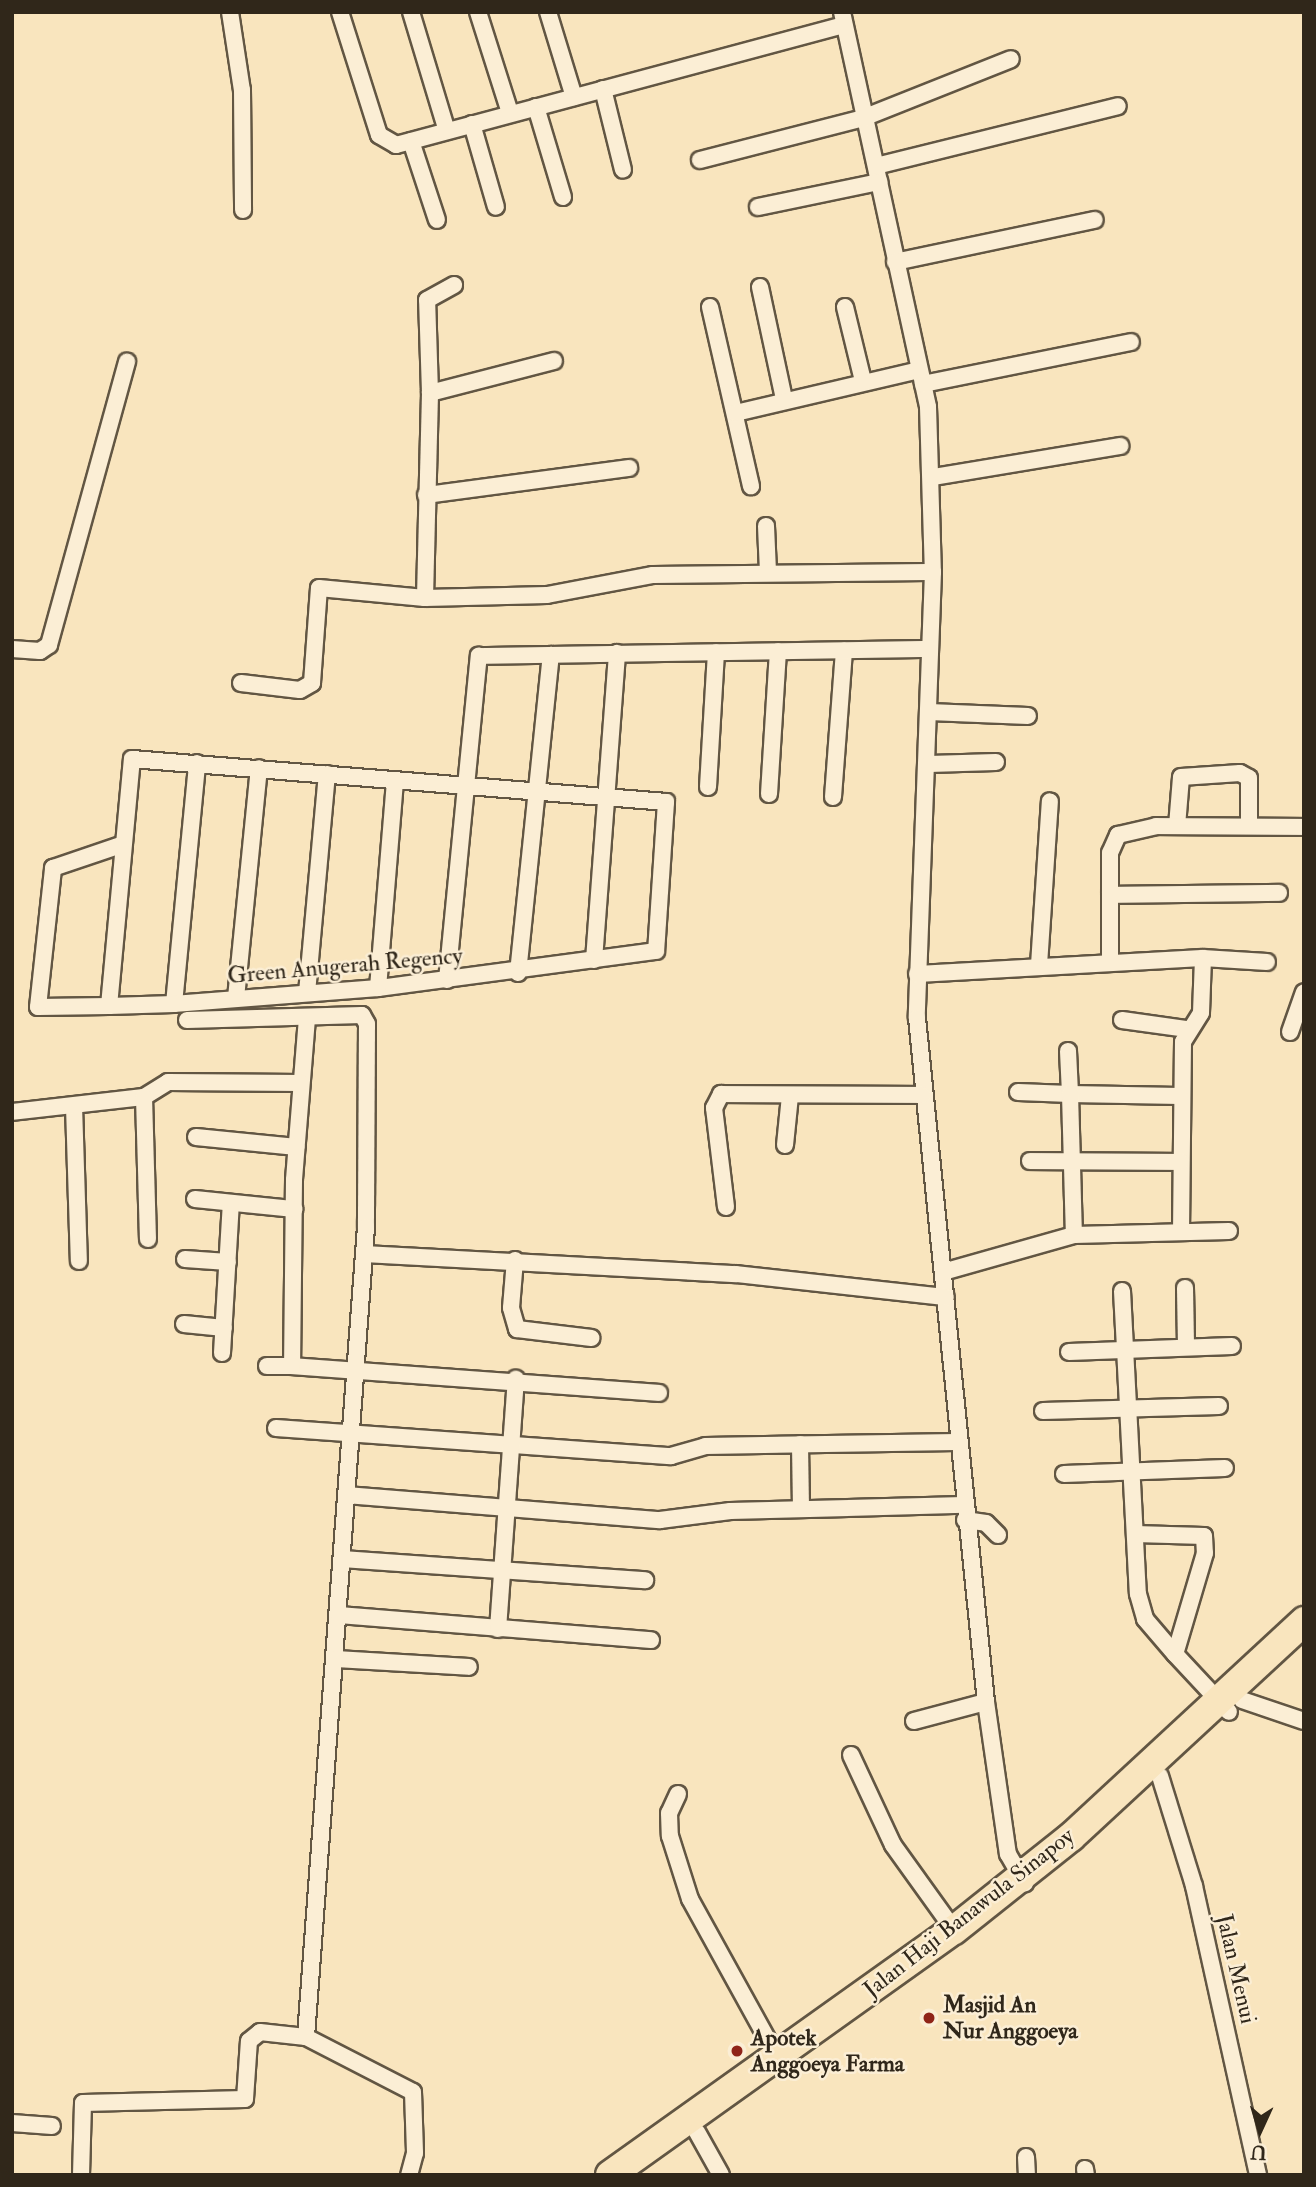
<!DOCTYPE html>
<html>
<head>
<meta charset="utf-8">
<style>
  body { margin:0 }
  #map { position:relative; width:1316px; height:2187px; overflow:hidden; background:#f9e5be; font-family:"IM FELL Double Pica",serif }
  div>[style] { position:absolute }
  .roads { filter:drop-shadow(2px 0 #625643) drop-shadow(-2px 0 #625643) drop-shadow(0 2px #625643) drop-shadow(0 -2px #625643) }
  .street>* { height:16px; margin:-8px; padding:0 8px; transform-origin:8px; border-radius:8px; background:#fbeed5 }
  .highway>* { height:28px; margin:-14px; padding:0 14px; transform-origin:14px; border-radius:14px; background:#f9e5be }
  .dots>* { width:19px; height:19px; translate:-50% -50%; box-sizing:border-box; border:4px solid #fbeed5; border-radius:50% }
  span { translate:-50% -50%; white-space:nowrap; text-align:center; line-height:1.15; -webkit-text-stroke:5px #fbeed5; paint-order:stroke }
  .street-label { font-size:23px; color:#30271a }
  .poi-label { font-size:23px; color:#30271a; font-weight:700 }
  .left { translate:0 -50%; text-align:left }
  .frame { position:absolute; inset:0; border:14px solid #30271a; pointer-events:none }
  .north { position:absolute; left:1225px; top:2096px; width:70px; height:70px; -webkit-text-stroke:5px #fbeed5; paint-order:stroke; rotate:184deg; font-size:19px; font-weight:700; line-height:28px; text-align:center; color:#30271a }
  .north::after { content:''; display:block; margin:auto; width:24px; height:32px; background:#30271a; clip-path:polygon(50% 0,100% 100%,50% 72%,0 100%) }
</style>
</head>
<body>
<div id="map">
  <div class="roads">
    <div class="street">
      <div style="left:230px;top:12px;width:79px;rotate:81.3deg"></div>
      <div style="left:242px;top:90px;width:120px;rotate:89.5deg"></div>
      <div style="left:340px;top:12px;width:129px;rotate:72.4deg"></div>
      <div style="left:379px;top:135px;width:20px;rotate:30deg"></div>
      <div style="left:396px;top:145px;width:464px;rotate:-15deg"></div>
      <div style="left:411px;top:12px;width:124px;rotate:73.2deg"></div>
      <div style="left:478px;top:12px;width:106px;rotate:72.4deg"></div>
      <div style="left:548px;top:12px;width:89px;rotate:73deg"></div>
      <div style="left:842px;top:12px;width:404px;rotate:77.7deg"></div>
      <div style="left:928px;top:407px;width:165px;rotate:88.3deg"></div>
      <div style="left:933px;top:572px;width:446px;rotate:92.1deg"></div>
      <div style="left:917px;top:1018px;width:687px;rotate:84.24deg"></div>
      <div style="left:986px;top:1702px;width:154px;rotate:81.8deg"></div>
      <div style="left:1008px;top:1854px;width:34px;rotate:60deg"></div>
      <div style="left:603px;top:89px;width:83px;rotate:76.1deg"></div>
      <div style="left:536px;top:107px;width:94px;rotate:73.3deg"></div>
      <div style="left:472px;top:124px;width:86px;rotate:73.9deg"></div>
      <div style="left:411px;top:141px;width:83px;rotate:71.8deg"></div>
      <div style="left:700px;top:160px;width:168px;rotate:-14.4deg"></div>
      <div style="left:863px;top:118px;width:159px;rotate:-21.7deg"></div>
      <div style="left:876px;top:166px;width:249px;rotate:-13.9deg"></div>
      <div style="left:758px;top:207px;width:124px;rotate:-11.7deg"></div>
      <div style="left:895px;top:262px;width:204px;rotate:-11.9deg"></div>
      <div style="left:760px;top:287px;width:115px;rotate:77.9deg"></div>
      <div style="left:710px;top:307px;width:184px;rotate:77.1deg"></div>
      <div style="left:845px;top:307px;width:76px;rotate:76.3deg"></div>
      <div style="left:923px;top:384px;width:212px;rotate:-11.4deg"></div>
      <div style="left:430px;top:393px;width:93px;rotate:-91.8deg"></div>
      <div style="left:427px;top:300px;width:31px;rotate:-29deg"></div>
      <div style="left:736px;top:413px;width:188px;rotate:-13.2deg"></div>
      <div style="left:933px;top:477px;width:190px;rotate:-9.4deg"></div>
      <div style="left:426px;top:495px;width:205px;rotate:-7.6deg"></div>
      <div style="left:766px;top:526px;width:45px;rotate:87.5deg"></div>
      <div style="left:425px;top:598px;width:205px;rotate:-88.6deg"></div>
      <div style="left:430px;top:393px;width:128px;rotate:-14.5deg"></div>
      <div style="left:12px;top:649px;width:28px;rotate:4deg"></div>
      <div style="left:40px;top:651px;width:11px;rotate:-34deg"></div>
      <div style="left:49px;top:645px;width:294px;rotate:-74.6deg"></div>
      <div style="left:241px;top:683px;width:59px;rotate:6.8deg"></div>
      <div style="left:300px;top:690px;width:14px;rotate:-30deg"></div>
      <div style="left:312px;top:683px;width:95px;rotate:-85.8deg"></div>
      <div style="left:319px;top:588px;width:106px;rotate:5.4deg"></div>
      <div style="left:425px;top:598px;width:122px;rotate:-1.4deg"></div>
      <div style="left:547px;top:595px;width:108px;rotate:-10.7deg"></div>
      <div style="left:653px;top:575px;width:280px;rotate:-0.6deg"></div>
      <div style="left:929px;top:712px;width:99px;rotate:2.3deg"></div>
      <div style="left:929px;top:764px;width:67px;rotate:-1.7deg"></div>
      <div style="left:708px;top:787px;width:135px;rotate:-86.6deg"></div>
      <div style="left:769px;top:794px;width:143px;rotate:-86.4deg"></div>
      <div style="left:833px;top:797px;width:147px;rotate:-85.7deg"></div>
      <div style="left:1177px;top:826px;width:49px;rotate:-85.3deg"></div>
      <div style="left:1181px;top:777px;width:59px;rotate:-3.9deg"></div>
      <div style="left:1240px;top:773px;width:10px;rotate:29deg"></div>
      <div style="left:1249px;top:778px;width:47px;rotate:90deg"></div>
      <div style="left:1110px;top:895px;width:169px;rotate:-0.7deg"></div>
      <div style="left:1203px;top:958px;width:64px;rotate:3.6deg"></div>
      <div style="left:594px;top:960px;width:308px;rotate:-85.7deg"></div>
      <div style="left:1110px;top:961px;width:108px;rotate:-90deg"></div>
      <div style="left:1110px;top:853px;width:20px;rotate:-66deg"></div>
      <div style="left:1118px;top:835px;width:39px;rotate:-13deg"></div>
      <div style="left:1156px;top:826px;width:148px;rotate:0.4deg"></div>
      <div style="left:1039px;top:965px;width:164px;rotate:-86.2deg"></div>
      <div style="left:518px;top:973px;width:320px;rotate:-84.1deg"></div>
      <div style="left:917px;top:974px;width:286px;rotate:-3.2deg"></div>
      <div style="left:1203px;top:958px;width:55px;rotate:92.1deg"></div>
      <div style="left:1201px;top:1013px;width:34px;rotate:122deg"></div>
      <div style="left:1183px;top:1042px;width:187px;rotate:90.6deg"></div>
      <div style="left:447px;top:980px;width:326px;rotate:-84.4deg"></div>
      <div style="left:479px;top:656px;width:451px;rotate:-0.9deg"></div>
      <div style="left:378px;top:988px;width:207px;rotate:-85.3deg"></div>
      <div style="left:307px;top:993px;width:220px;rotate:-84.8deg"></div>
      <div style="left:236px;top:998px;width:231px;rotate:-84.3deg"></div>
      <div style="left:174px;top:1004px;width:242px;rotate:-84.5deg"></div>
      <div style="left:109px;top:1006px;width:248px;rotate:-84.7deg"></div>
      <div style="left:132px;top:759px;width:536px;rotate:4.6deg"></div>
      <div style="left:666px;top:802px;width:149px;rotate:93.8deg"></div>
      <div style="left:656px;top:951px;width:280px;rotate:172.4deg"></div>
      <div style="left:378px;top:988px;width:205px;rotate:175.5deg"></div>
      <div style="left:174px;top:1004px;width:65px;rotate:178.2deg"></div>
      <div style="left:109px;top:1006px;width:71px;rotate:179.2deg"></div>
      <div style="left:38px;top:1007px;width:140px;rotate:-83.8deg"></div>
      <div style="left:53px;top:868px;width:72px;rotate:-18.7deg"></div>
      <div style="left:307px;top:1018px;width:163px;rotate:94.6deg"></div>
      <div style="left:294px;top:1180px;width:186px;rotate:90.6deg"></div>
      <div style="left:292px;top:1366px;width:368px;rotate:4.2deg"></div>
      <div style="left:187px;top:1020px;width:175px;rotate:-1.6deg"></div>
      <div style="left:362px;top:1015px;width:10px;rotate:61deg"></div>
      <div style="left:367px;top:1024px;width:203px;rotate:90.3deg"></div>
      <div style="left:366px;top:1227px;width:812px;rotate:94.24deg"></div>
      <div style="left:1122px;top:1020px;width:66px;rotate:7.9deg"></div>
      <div style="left:1290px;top:1032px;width:42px;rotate:-70.7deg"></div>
      <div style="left:1068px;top:1051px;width:43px;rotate:87.3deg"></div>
      <div style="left:1070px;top:1094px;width:110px;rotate:1deg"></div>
      <div style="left:1018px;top:1092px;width:52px;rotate:2.2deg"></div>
      <div style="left:1070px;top:1094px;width:141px;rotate:88.4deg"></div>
      <div style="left:144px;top:1097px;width:28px;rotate:-32deg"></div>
      <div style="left:168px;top:1082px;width:133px;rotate:0.4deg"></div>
      <div style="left:74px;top:1106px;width:155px;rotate:88.2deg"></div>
      <div style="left:12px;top:1112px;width:133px;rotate:-6.5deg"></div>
      <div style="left:144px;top:1097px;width:142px;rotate:88.4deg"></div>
      <div style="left:196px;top:1137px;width:101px;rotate:5.7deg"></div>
      <div style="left:785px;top:1145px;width:49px;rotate:-84.2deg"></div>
      <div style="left:1030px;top:1161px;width:151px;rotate:0.4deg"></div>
      <div style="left:195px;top:1199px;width:100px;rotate:5.8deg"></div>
      <div style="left:726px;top:1207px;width:100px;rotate:-96.9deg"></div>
      <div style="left:714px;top:1108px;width:16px;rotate:-63deg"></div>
      <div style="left:721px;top:1094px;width:201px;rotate:0.3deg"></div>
      <div style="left:364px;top:1254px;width:373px;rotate:3.1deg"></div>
      <div style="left:736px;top:1274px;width:211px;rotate:6.3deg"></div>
      <div style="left:185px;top:1259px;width:43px;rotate:4deg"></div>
      <div style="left:515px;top:1260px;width:48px;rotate:94.8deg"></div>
      <div style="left:511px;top:1308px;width:22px;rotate:74deg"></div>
      <div style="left:517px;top:1329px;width:75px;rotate:6.9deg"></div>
      <div style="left:943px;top:1272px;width:136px;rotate:-15.8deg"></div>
      <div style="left:1074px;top:1235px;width:155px;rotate:-1.5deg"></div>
      <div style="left:1185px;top:1288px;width:59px;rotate:89deg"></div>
      <div style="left:1122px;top:1291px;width:303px;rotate:87deg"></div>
      <div style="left:1138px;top:1594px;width:26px;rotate:74deg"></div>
      <div style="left:1145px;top:1619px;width:46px;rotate:49.4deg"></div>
      <div style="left:184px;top:1324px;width:40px;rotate:5.7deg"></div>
      <div style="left:1069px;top:1352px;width:163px;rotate:-2.1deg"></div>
      <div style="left:222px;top:1353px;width:150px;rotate:-86.6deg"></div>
      <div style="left:267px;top:1366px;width:25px"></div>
      <div style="left:1043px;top:1411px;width:176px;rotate:-1.6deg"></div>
      <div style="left:276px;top:1428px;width:396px;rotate:4.1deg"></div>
      <div style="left:671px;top:1456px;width:35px;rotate:-16deg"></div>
      <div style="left:705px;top:1446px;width:252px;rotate:-0.9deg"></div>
      <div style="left:800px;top:1444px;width:64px;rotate:89.1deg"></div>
      <div style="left:1064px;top:1474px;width:161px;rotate:-2.1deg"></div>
      <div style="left:346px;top:1495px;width:315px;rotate:4.6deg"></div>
      <div style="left:660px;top:1520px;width:71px;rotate:-7.3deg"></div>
      <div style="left:730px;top:1511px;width:234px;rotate:-1.5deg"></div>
      <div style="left:965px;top:1520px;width:21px;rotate:8deg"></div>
      <div style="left:986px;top:1523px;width:17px;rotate:45deg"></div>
      <div style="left:1135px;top:1534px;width:69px;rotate:1.7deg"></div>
      <div style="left:1204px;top:1536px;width:17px;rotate:87deg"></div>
      <div style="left:1205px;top:1553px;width:105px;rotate:106.5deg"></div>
      <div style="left:1175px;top:1654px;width:79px;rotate:47deg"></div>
      <div style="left:342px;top:1559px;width:304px;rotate:4deg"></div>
      <div style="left:339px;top:1615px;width:313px;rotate:4.6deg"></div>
      <div style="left:498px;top:1629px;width:251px;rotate:-85.9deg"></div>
      <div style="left:336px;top:1659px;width:133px;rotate:3.4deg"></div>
      <div style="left:1242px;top:1700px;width:65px;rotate:18.7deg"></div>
      <div style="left:914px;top:1721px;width:74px;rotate:-14.8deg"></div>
      <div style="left:851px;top:1755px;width:99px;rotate:65deg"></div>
      <div style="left:893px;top:1845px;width:105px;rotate:54.3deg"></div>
      <div style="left:1160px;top:1776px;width:115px;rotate:72.8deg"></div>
      <div style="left:1194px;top:1886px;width:296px;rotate:77.5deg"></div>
      <div style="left:678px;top:1794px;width:21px;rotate:115deg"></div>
      <div style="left:669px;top:1813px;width:23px;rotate:88deg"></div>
      <div style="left:670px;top:1836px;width:66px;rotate:72.4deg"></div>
      <div style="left:690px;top:1899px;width:178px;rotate:61.1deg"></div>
      <div style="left:12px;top:2123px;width:40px;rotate:4.3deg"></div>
      <div style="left:697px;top:2132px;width:49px;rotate:60.8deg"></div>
      <div style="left:1026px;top:2157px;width:18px;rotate:87deg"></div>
      <div style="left:1085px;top:2169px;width:6px;rotate:81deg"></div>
      <div style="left:81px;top:2175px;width:72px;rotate:-88.4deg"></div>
      <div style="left:83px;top:2103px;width:162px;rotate:-1.4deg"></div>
      <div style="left:245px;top:2099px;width:58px;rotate:-86.1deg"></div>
      <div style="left:249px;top:2041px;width:14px;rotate:-39deg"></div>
      <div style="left:260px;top:2032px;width:46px;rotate:6.2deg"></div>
      <div style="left:306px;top:2037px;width:120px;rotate:27.2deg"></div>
      <div style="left:413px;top:2092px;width:61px;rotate:88.1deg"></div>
      <div style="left:415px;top:2153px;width:23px;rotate:105deg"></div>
    </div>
    <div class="highway">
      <div style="left:610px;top:2175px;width:422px;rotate:-35.5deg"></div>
      <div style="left:954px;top:1930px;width:149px;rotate:-38.5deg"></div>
      <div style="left:1071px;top:1837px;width:318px;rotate:-42.8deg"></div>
    </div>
  </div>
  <div class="dots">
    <div style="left:929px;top:2018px;background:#8f2418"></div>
    <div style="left:737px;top:2051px;background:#8f2418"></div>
  </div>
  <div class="street-label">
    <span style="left:345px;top:966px;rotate:-5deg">Green Anugerah Regency</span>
    <span style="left:969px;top:1913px;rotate:-38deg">Jalan Haji Banawula Sinapoy</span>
    <span style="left:1236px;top:1969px;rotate:77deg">Jalan Menui</span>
  </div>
  <div class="poi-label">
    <span class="left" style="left:943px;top:2018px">Masjid An<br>Nur Anggoeya</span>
    <span class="left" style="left:751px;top:2051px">Apotek<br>Anggoeya Farma</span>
  </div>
  <div class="frame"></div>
  <div class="north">U</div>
</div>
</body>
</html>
